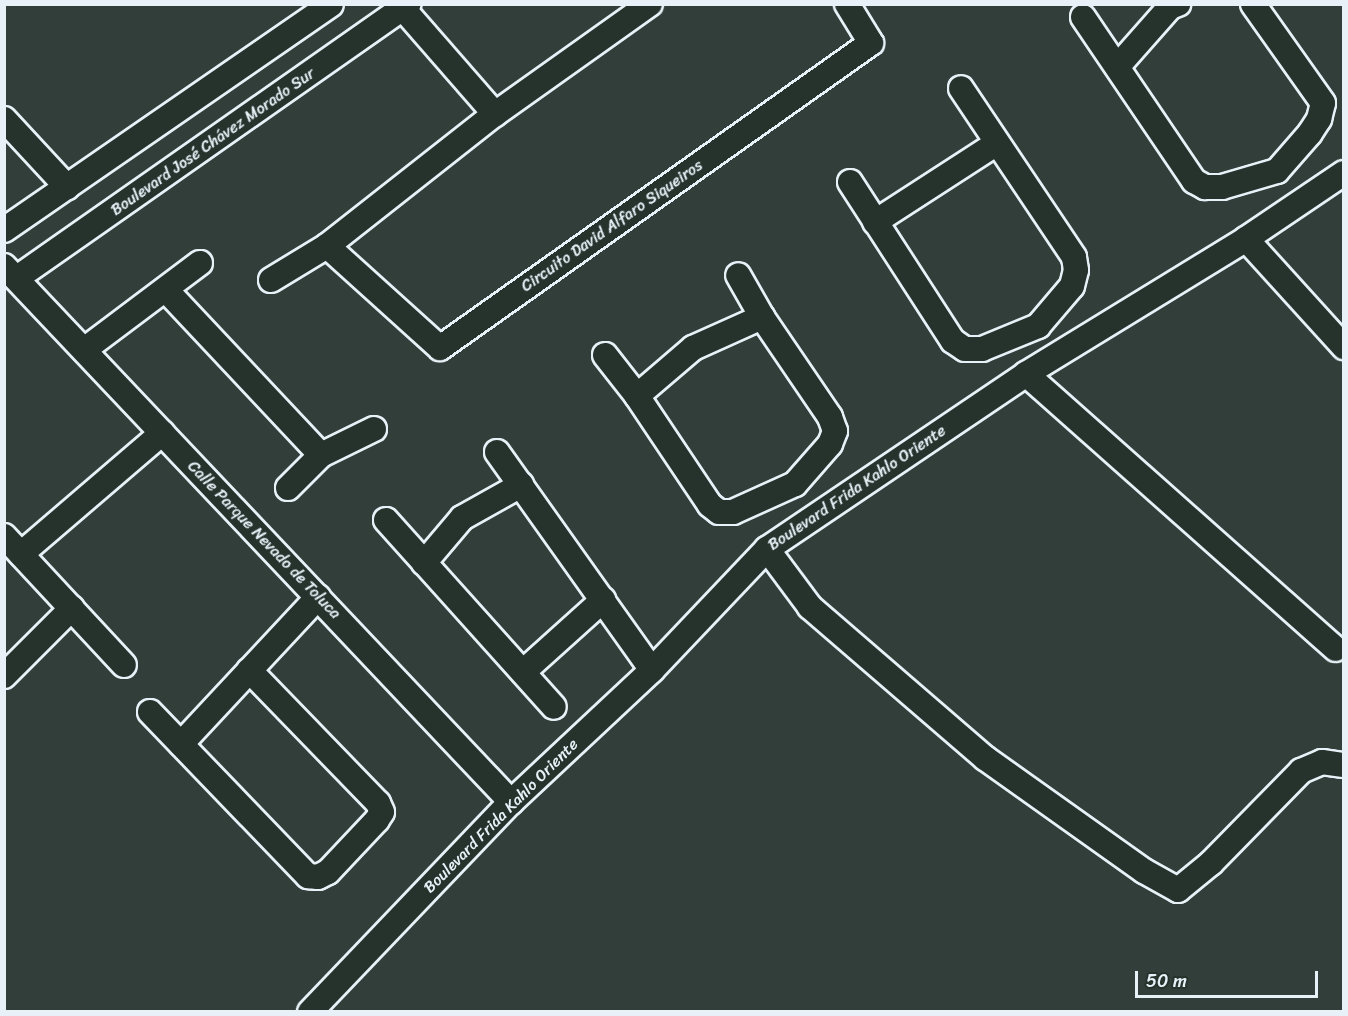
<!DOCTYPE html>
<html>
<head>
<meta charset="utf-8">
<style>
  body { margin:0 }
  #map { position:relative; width:1348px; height:1016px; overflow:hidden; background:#323e39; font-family:Sriracha,sans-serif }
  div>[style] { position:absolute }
  .roads { filter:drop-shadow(2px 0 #e8f1f8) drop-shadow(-2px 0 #e8f1f8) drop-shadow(0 2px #e8f1f8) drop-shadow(0 -2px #e8f1f8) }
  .minor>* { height:24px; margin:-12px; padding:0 12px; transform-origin:12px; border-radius:12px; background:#26332d }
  span { translate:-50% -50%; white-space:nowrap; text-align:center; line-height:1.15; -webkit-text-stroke:4.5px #26332d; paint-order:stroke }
  .street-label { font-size:16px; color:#e8f1f8 }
  .frame { position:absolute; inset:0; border:6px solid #e8f1f8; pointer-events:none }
  .scale { position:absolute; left:1135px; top:971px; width:183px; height:27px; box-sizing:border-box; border:3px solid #e8f1f8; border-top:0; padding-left:8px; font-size:18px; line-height:21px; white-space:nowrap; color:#e8f1f8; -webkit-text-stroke:4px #26332d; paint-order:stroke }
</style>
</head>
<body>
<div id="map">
  <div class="roads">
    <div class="minor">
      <div style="left:399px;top:4px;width:146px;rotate:48.9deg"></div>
      <div style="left:1083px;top:17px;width:198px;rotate:55.9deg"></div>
      <div style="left:1194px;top:181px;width:13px;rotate:29deg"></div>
      <div style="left:1205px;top:187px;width:17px"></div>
      <div style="left:1222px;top:187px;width:57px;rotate:-16.2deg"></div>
      <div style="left:1277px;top:171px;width:50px;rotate:-49deg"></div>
      <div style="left:1310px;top:133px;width:17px;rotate:-57deg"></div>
      <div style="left:1319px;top:119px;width:16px;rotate:-76deg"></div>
      <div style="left:1323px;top:103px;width:121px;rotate:-125.3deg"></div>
      <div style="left:1118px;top:66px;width:79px;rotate:-48.6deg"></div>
      <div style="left:1170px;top:7px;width:9px;rotate:-21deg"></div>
      <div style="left:4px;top:119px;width:93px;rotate:47.2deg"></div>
      <div style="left:850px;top:182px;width:189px;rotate:57.1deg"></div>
      <div style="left:953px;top:341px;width:14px;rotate:34deg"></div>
      <div style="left:965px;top:349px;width:17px"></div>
      <div style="left:982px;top:349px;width:61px;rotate:-22.3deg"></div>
      <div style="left:1038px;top:326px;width:52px;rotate:-49.6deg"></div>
      <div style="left:1072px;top:286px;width:16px;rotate:-76deg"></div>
      <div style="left:1076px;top:270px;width:13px;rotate:-99deg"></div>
      <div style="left:1074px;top:257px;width:203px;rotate:-123.8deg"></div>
      <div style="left:875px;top:222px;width:145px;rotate:-32.9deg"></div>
      <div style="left:4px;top:230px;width:397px;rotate:-34.6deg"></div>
      <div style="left:1246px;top:239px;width:146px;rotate:47.8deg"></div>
      <div style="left:327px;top:246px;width:152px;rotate:42.1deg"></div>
      <div style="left:440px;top:348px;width:528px;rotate:-35.29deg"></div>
      <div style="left:871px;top:43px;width:46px;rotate:-121.6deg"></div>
      <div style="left:4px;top:266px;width:738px;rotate:46.59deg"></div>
      <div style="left:17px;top:278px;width:478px;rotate:-35deg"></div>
      <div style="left:271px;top:280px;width:66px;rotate:-31.3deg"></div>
      <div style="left:327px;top:246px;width:214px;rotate:-38.2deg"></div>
      <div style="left:495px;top:114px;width:190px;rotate:-35.4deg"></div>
      <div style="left:166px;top:290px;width:226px;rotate:46.8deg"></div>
      <div style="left:84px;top:350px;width:145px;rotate:-36.9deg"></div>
      <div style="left:605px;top:355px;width:52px;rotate:52deg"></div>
      <div style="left:637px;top:396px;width:131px;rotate:56.2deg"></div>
      <div style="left:710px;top:505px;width:11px;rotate:38deg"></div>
      <div style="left:719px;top:512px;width:14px"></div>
      <div style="left:733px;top:512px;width:68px;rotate:-24.3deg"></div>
      <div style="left:795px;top:484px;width:53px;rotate:-48.8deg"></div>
      <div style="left:830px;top:444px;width:14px;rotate:-69deg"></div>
      <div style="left:835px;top:431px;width:15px;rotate:-110deg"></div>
      <div style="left:830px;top:417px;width:121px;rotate:-124.2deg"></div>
      <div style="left:762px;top:317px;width:48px;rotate:-119.7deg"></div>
      <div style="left:1026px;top:374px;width:414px;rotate:41.6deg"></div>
      <div style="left:637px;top:396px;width:74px;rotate:-40.6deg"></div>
      <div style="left:693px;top:348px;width:76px;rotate:-24.2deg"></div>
      <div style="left:497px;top:452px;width:267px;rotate:54.6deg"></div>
      <div style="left:288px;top:488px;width:47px;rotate:-45deg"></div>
      <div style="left:321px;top:455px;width:59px;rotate:-26.1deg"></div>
      <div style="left:386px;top:520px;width:251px;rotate:48.1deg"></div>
      <div style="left:4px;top:536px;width:176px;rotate:47.1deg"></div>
      <div style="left:767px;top:549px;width:72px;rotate:53.4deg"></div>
      <div style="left:810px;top:607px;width:231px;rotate:40.8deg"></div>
      <div style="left:985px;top:758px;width:195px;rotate:35.4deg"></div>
      <div style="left:1144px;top:871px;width:39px;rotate:29deg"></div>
      <div style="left:1178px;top:890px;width:43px;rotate:-39.3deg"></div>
      <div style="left:1211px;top:863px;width:129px;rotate:-45.6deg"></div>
      <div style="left:1301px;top:771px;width:23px;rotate:-23deg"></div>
      <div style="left:1322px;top:762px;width:22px;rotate:8deg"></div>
      <div style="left:21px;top:554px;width:186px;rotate:-40.6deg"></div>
      <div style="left:424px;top:563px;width:59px;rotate:-49.8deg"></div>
      <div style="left:462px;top:518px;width:68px;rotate:-29.2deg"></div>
      <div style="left:523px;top:672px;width:108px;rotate:-42deg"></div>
      <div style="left:4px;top:676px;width:96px;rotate:-45deg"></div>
      <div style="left:150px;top:712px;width:228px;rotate:46.1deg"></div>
      <div style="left:308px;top:876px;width:10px;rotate:6deg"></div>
      <div style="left:318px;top:877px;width:11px;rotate:-27deg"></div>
      <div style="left:328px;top:872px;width:71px;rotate:-46.7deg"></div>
      <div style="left:377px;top:820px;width:9px;rotate:-58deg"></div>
      <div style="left:382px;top:812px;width:10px;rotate:-114deg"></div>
      <div style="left:378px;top:803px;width:185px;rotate:-134.1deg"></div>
      <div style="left:181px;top:744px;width:201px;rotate:-47deg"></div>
      <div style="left:310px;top:1012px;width:291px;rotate:-46.3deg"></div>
      <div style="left:511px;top:802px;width:193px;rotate:-43.1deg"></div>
      <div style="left:652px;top:670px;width:167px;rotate:-46.5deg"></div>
      <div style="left:767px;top:549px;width:313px;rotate:-34deg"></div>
      <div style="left:1026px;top:374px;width:258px;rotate:-31.5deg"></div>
      <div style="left:1246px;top:239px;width:118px;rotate:-34deg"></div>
    </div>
  </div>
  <div class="street-label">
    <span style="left:213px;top:142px;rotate:-35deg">Boulevard José Chávez Morado Sur</span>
    <span style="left:612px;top:226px;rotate:-35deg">Circuito David Alfaro Siqueiros</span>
    <span style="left:857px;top:488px;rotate:-34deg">Boulevard Frida Kahlo Oriente</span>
    <span style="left:264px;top:540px;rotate:46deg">Calle Parque Nevado de Toluca</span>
    <span style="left:501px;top:816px;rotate:-45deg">Boulevard Frida Kahlo Oriente</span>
  </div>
  <div class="frame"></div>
  <div class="scale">50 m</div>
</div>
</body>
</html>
